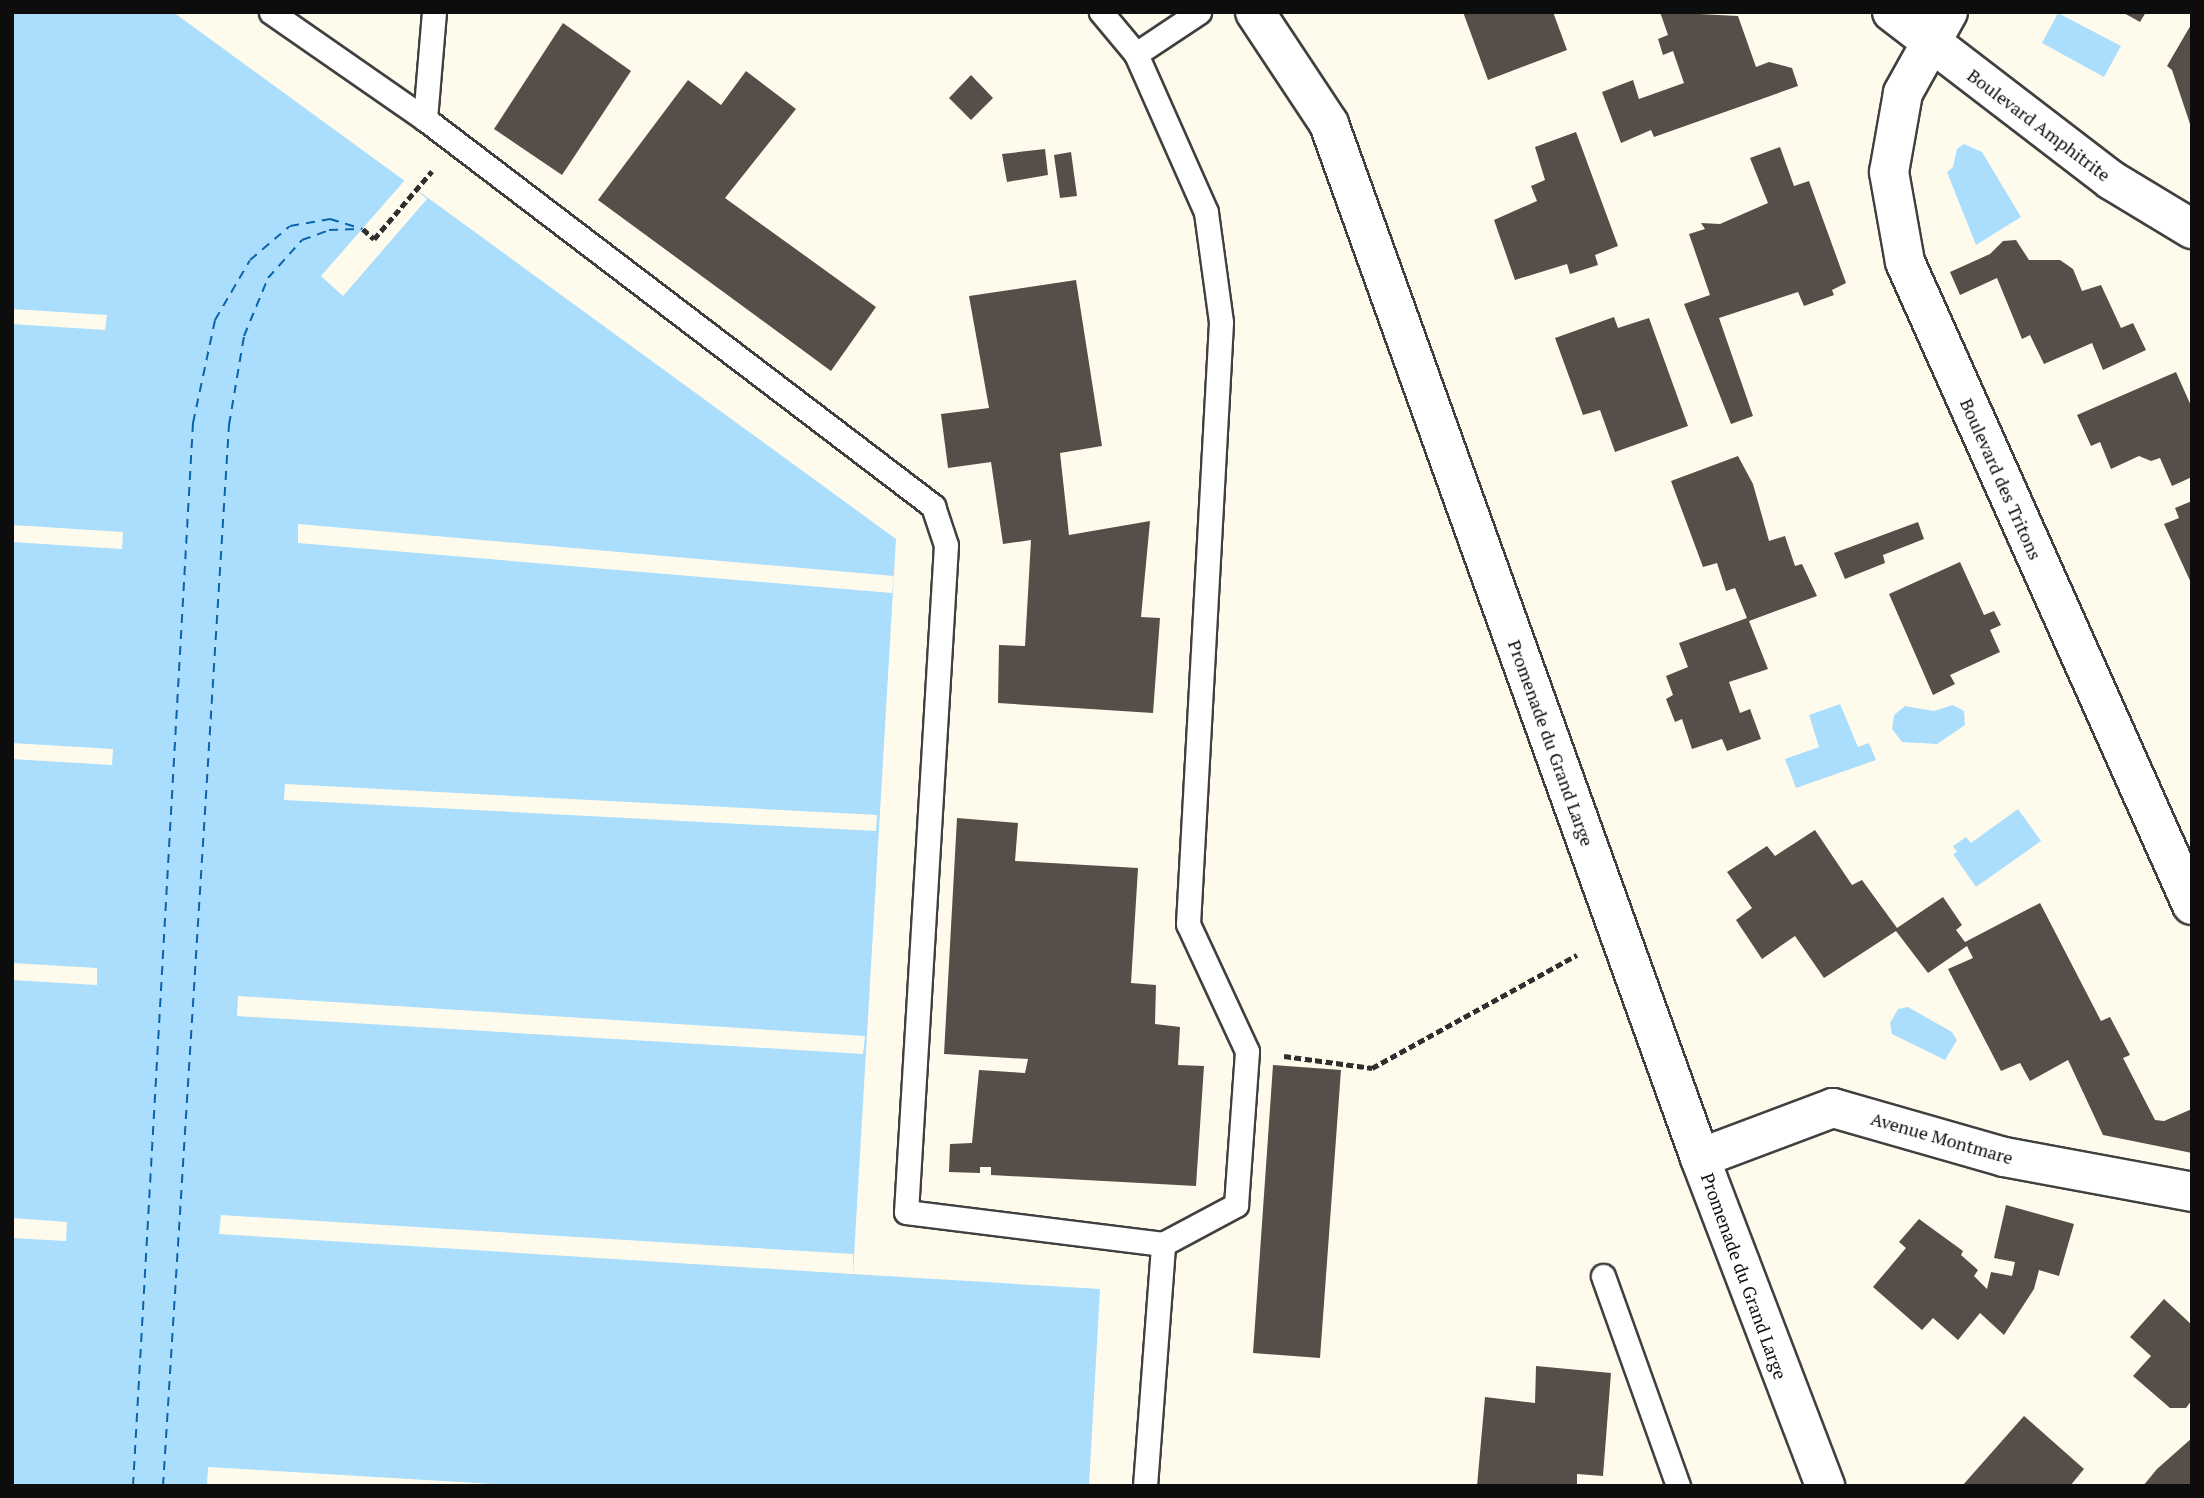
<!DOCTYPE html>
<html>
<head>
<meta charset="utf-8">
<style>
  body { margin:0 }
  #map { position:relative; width:2204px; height:1498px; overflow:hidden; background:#fffbec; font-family:"PT Serif",serif }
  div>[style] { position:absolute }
  .water>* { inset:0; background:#abdefc }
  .pier>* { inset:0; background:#fffbec }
  .ferry>* { height:2px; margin-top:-1px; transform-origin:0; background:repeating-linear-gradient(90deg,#0a64ab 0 9px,transparent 0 16px) }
  .building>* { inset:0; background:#564e48 }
  .path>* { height:4.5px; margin-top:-2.25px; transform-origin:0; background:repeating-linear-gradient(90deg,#2f2f2f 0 7px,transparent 0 10.5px) }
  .roads { filter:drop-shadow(2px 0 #404040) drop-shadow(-2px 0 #404040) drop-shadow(0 2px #404040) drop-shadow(0 -2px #404040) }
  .service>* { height:23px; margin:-11.5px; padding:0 11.5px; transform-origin:11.5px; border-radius:11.5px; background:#fff }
  .minor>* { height:38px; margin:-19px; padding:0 19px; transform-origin:19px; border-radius:19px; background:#fff }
  .tertiary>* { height:38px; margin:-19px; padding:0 19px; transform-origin:19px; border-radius:19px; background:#fff }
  span { translate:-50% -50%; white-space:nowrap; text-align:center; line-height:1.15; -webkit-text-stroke:7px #fff; paint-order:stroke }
  .street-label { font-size:18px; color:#0d0d0d }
  .frame { position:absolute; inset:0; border:14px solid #0d0d0d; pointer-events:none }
</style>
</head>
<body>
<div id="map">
  <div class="water">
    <div style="clip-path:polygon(12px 12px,173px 12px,896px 539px,853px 1274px,1100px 1289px,1089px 1486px,12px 1486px)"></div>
    <div style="clip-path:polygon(2058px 13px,2121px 46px,2104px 77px,2042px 43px)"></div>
    <div style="clip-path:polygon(1964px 144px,1982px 152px,2021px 217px,1976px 245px,1947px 172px,1953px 167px,1957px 149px)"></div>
    <div style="clip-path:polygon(1840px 704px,1858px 747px,1869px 743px,1876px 760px,1796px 788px,1785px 759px,1819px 747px,1809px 715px)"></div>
    <div style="clip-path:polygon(1953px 705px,1964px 711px,1965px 725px,1937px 744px,1902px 742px,1892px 729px,1894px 715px,1905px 706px,1934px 711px)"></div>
    <div style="clip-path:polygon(2018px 809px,2041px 841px,1976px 887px,1953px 854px,1957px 852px,1953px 846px,1966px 837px,1971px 843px)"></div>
    <div style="clip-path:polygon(1908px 1007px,1952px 1032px,1957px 1040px,1945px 1060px,1892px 1034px,1890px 1023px,1898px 1009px)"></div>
  </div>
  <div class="pier">
    <div style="clip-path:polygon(405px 180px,427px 199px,343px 296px,321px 276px)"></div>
    <div style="clip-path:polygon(12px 309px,107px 315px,105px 330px,12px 324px)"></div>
    <div style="clip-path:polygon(298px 524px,894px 576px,892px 593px,298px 543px)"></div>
    <div style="clip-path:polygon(12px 525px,123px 532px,122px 549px,12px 542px)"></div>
    <div style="clip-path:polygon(12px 743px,113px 749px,112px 765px,12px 759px)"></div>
    <div style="clip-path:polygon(285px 784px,877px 815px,876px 831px,284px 800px)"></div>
    <div style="clip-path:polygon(12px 963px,97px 968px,97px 985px,12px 980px)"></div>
    <div style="clip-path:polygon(238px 996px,865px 1036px,863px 1054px,237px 1016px)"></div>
    <div style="clip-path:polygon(221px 1215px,853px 1254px,853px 1274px,219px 1234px)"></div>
    <div style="clip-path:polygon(12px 1218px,67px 1222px,66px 1241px,12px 1238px)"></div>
    <div style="clip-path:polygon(208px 1467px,529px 1486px,224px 1486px,207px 1485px)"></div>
  </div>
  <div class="ferry">
    <div style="left:133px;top:1486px;width:1065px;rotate:-86.77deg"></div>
    <div style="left:193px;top:423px;width:105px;rotate:-77.9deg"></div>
    <div style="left:215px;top:320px;width:69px;rotate:-59.7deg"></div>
    <div style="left:250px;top:260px;width:52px;rotate:-40.4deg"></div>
    <div style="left:290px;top:226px;width:41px;rotate:-9.9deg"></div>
    <div style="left:330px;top:219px;width:34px;rotate:17deg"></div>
    <div style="left:163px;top:1486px;width:1063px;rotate:-86.44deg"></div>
    <div style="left:229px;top:425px;width:90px;rotate:-80.4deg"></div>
    <div style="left:244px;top:336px;width:63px;rotate:-67.5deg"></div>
    <div style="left:268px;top:278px;width:51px;rotate:-48.2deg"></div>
    <div style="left:302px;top:240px;width:29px;rotate:-20deg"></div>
    <div style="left:329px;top:230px;width:29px;rotate:-2deg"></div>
  </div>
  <div class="building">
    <div style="clip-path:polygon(1463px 12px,1553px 12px,1567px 50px,1488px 80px)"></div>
    <div style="clip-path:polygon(1660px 12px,1738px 16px,1756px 67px,1769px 62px,1792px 68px,1798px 86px,1654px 137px,1651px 130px,1621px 143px,1602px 92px,1633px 80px,1639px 99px,1684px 83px,1673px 51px,1663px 55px,1658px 39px,1668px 35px)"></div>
    <div style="clip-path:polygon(2122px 12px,2146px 12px,2140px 22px)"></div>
    <div style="clip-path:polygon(563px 23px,631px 71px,562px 175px,494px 129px)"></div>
    <div style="clip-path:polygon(2192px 23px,2192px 130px,2172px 70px,2167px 66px)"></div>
    <div style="clip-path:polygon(746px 71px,796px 109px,725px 198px,876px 307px,831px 371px,598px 200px,688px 80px,721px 105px)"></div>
    <div style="clip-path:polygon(971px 75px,993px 98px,971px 120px,949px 98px)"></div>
    <div style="clip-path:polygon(1576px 132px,1618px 246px,1595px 255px,1598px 265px,1570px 274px,1567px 264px,1515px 280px,1494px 220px,1537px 201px,1531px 186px,1545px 180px,1535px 147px)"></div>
    <div style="clip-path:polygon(1780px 147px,1794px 186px,1809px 181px,1846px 283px,1832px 290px,1834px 295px,1804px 306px,1798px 292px,1719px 318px,1753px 416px,1731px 424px,1684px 304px,1710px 295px,1689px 234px,1705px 229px,1701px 223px,1720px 224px,1768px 203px,1750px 158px)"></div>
    <div style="clip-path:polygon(1045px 149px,1048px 175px,1007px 182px,1002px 154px)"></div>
    <div style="clip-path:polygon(1071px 152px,1077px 196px,1060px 198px,1054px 155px)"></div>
    <div style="clip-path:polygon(2016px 240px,2029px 260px,2060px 260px,2073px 269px,2082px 291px,2101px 285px,2121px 328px,2133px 323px,2146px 350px,2103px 370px,2092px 343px,2044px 364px,2030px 335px,2022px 339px,1997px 278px,1960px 295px,1950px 272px,1990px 254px,2003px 241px)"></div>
    <div style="clip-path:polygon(1076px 280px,1102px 446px,1060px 453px,1069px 535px,1150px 521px,1141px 617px,1160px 618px,1153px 713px,998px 703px,999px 645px,1025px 646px,1031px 540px,1003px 544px,991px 462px,948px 468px,941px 414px,989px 408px,969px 296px)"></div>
    <div style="clip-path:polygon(1614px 317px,1618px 328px,1649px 318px,1688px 426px,1615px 452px,1600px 410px,1583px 415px,1555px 338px)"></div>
    <div style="clip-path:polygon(2176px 372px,2192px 408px,2192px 477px,2172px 486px,2160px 458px,2151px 461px,2139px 456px,2111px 469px,2100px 442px,2091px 446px,2077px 415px)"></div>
    <div style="clip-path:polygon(1738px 456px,1753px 484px,1769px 541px,1785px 536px,1795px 566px,1802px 564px,1817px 596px,1749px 621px,1768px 669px,1729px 682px,1740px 713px,1750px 709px,1761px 739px,1727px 751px,1722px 739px,1692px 749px,1682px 719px,1675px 722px,1666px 699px,1673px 695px,1666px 676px,1688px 667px,1679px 643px,1747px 618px,1735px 588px,1726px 591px,1717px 563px,1703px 567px,1671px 481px)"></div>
    <div style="clip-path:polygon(2192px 501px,2192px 585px,2164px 524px,2179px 518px,2175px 508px)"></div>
    <div style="clip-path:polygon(1918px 522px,1924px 539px,1883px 555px,1885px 563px,1845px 579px,1834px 553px)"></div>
    <div style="clip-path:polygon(1960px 562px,1984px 615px,1994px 611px,2001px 625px,1990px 630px,2000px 652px,1950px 675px,1955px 684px,1933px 695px,1889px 594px)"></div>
    <div style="clip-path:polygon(957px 818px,1018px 823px,1015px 861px,1138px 868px,1131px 983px,1156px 985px,1155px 1024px,1180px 1027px,1178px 1065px,1204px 1066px,1196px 1186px,991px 1175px,991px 1167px,980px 1167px,980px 1173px,949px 1172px,950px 1144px,972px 1143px,979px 1070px,1025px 1073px,1028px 1059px,944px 1054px)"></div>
    <div style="clip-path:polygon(1815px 830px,1852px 885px,1862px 880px,1897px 928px,1943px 897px,1962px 925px,1956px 930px,1965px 942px,2040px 903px,2101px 1021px,2110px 1017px,2130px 1055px,2123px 1058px,2155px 1120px,2164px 1121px,2192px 1109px,2192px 1153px,2103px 1135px,2068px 1060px,2030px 1081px,2020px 1063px,2001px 1071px,1948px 969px,1973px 958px,1967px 946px,1928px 973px,1896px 931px,1824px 978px,1795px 936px,1762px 959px,1736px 920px,1752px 908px,1727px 872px,1767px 846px,1775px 856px)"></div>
    <div style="clip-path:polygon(1273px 1065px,1341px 1070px,1320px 1358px,1253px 1353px)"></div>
    <div style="clip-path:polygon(2006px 1205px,2074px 1224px,2059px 1276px,2039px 1270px,2034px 1289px,2004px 1335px,1980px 1313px,1958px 1340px,1933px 1318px,1922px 1330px,1873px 1287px,1906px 1248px,1899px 1242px,1919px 1219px,1963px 1251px,1961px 1255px,1978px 1270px,1974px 1276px,1987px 1289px,1991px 1272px,2012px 1276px,2015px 1262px,1994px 1258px)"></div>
    <div style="clip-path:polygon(2164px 1299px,2192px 1325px,2192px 1400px,2186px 1408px,2170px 1408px,2133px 1376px,2151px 1356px,2130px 1337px)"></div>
    <div style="clip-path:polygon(1536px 1366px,1611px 1373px,1603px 1476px,1577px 1474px,1577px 1486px,1477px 1486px,1485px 1397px,1535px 1403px)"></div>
    <div style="clip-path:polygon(2024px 1416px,2084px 1469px,2070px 1486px,1962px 1486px)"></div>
    <div style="clip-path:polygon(2192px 1438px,2192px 1486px,2143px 1486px,2157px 1469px)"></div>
  </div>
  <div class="path">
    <div style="left:363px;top:229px;width:15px;rotate:42deg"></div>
    <div style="left:374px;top:239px;width:89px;rotate:-49.5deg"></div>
    <div style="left:1284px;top:1056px;width:89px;rotate:7.8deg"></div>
    <div style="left:1372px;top:1068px;width:234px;rotate:-28.9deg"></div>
  </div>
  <div class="roads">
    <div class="service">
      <div style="left:271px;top:12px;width:188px;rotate:34.8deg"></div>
      <div style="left:425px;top:119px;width:639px;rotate:37.3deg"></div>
      <div style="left:933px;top:506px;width:41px;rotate:71.6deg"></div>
      <div style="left:946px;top:545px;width:668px;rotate:93.43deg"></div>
      <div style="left:906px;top:1212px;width:259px;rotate:7.1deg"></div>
      <div style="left:1163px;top:1244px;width:83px;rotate:-28.1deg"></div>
      <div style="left:1236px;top:1205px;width:154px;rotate:-85.9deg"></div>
      <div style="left:1247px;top:1051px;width:140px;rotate:-114.9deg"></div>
      <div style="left:1188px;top:924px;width:603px;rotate:-86.86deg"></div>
      <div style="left:1221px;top:322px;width:111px;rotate:-97.8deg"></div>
      <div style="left:1206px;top:212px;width:173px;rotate:-113.9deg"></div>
      <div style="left:1136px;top:54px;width:55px;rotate:-129.8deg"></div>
      <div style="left:1136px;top:54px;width:76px;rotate:-33.7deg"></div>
      <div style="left:425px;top:119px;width:107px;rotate:-85.2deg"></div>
      <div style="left:1603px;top:1276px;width:223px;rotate:70.3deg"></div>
      <div style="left:1145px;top:1486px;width:243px;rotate:-85.7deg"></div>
    </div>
    <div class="minor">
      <div style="left:1892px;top:12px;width:276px;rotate:37.5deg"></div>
      <div style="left:2111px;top:180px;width:95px;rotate:31.2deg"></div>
      <div style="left:1948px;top:12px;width:93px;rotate:119.1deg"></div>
      <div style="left:1903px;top:93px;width:80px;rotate:100deg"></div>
      <div style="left:1889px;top:172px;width:91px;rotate:79.9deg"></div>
      <div style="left:1905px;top:262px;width:704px;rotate:65.95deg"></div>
      <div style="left:1700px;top:1158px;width:142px;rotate:-20.6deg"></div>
      <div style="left:1833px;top:1108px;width:178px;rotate:16deg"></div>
      <div style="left:2004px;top:1157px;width:191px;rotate:10.5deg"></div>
    </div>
    <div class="tertiary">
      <div style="left:1255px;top:12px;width:134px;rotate:56.5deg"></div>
      <div style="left:1329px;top:124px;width:1099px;rotate:70.26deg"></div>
      <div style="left:1700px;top:1158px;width:351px;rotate:69.1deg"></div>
    </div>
  </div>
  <div class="street-label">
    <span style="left:2039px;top:125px;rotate:37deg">Boulevard Amphitrite</span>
    <span style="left:2001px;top:479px;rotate:66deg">Boulevard des Tritons</span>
    <span style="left:1551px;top:743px;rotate:70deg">Promenade du Grand Large</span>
    <span style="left:1942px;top:1138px;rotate:16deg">Avenue Montmare</span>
    <span style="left:1744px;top:1276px;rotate:70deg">Promenade du Grand Large</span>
  </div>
  <div class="frame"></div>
</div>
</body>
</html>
